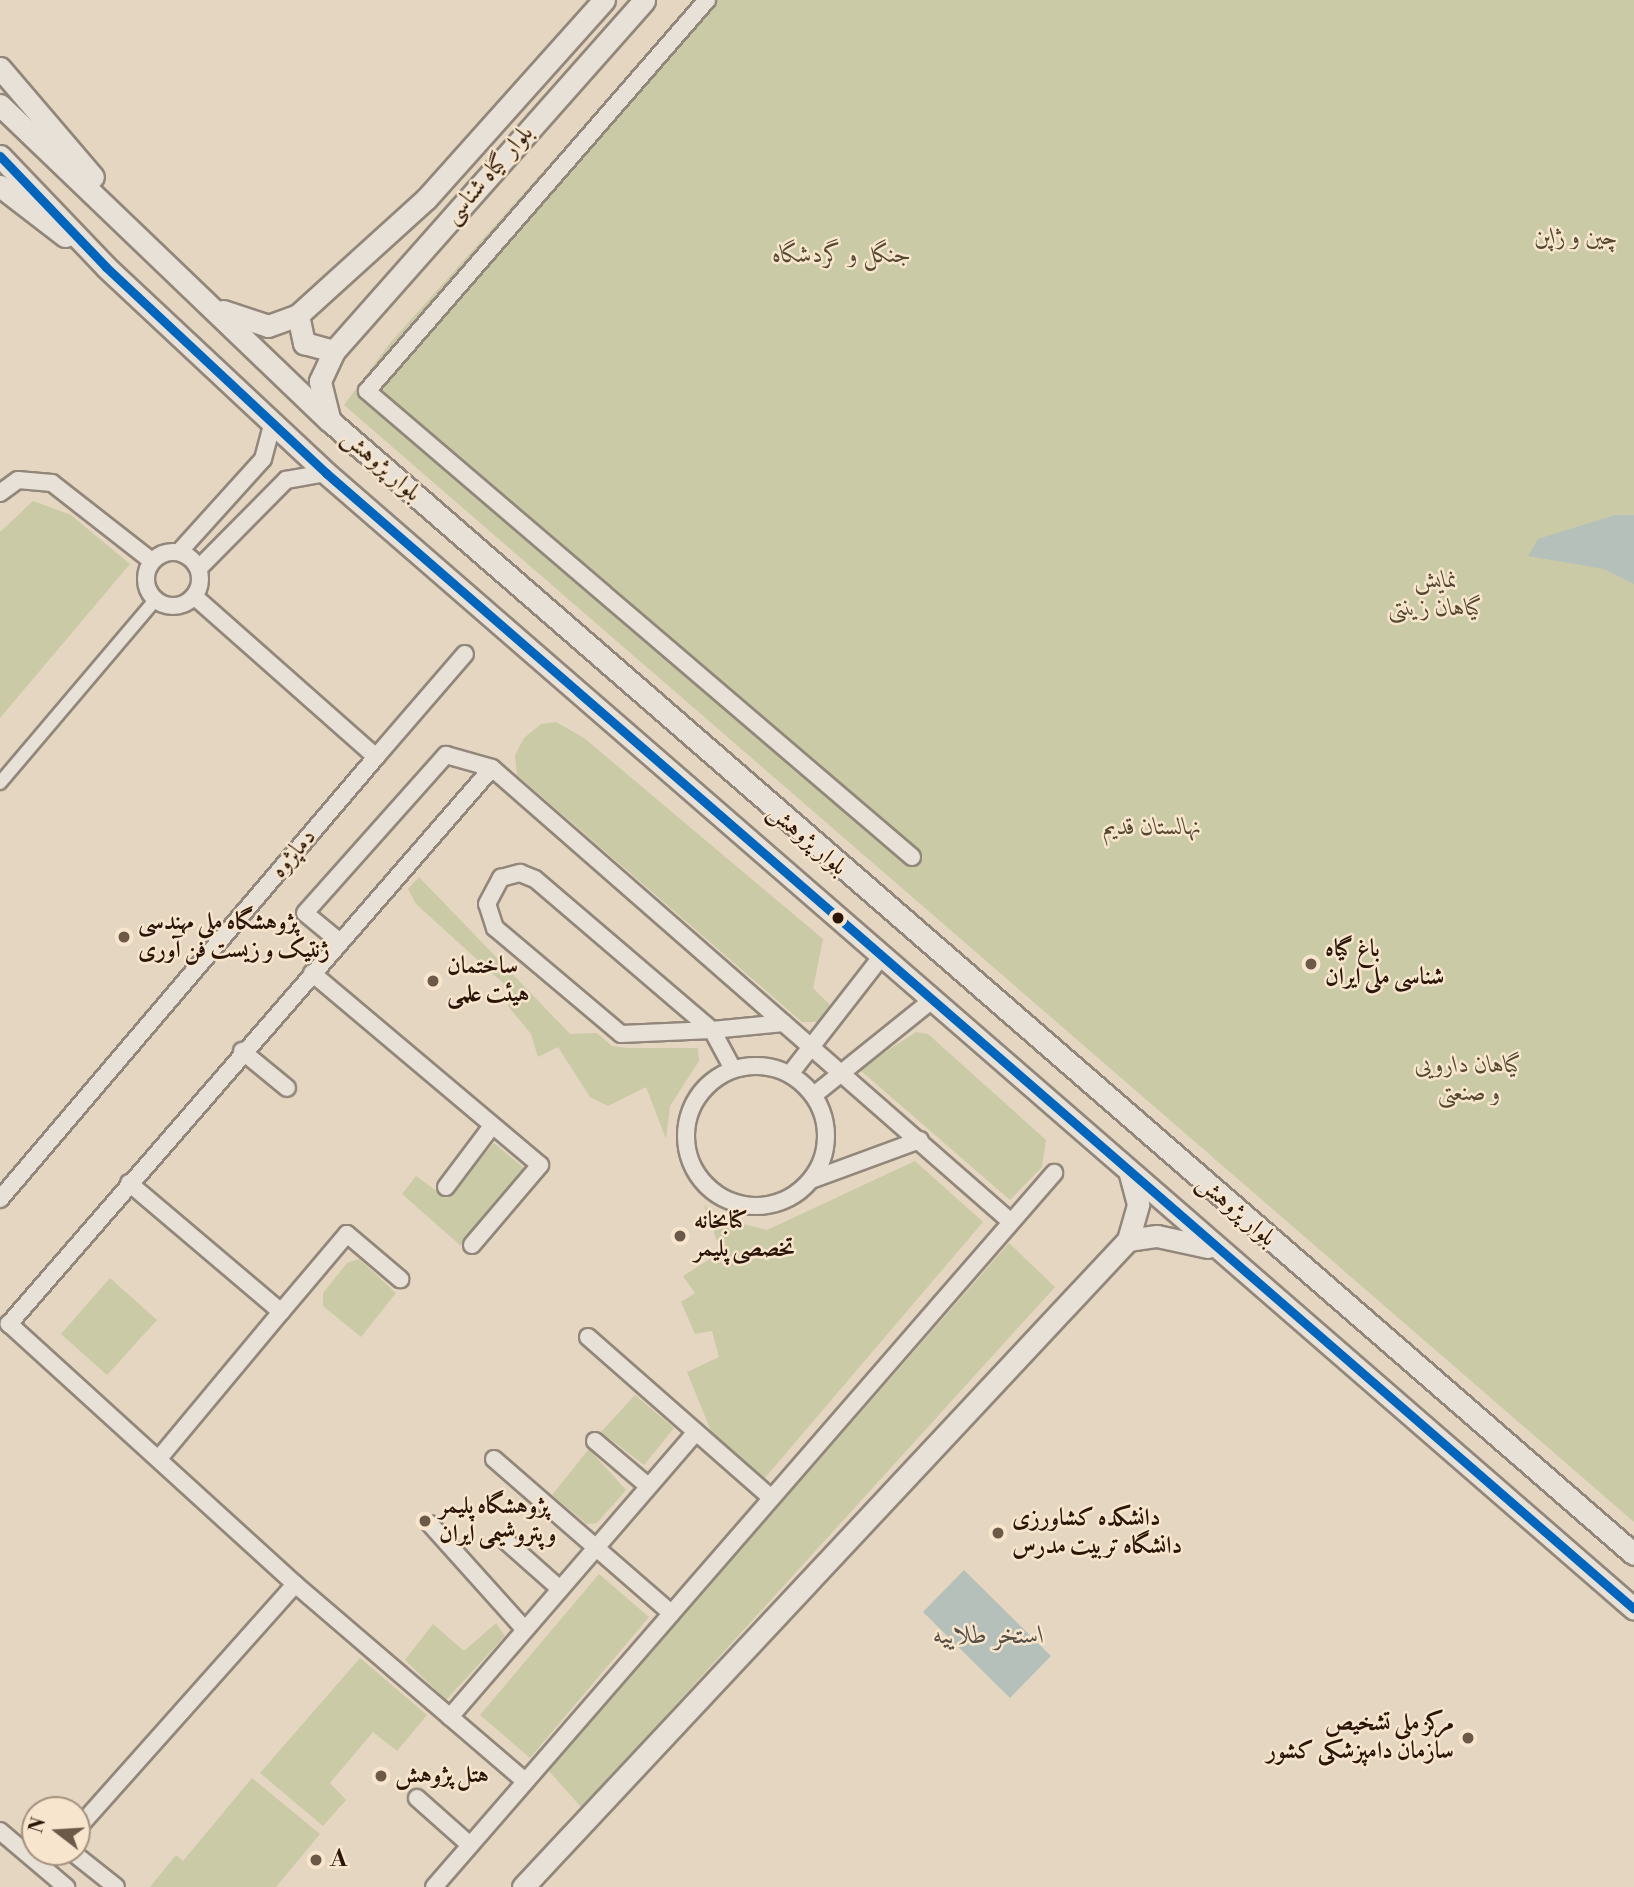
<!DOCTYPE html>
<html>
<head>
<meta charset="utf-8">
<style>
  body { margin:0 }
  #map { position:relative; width:1634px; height:1887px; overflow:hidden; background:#e4d6c1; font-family:"Libre Bodoni",Amiri,serif }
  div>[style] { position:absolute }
  .green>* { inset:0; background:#cbcaa6 }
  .water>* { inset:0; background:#b5c0bb }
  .roads { filter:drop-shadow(2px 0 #92877a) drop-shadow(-2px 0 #92877a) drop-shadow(0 2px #92877a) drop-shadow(0 -2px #92877a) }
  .pedestrian>* { height:12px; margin:-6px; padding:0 6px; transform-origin:6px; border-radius:6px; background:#e8e1d7 }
  .minor>* { height:16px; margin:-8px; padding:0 8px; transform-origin:8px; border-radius:8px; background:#e8e1d7 }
  .minor>.ring { margin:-8px; padding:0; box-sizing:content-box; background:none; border:16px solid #e8e1d7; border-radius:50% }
  .tertiary>* { height:21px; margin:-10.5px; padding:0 10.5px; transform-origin:10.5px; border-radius:10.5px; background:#e8e1d7 }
  .bus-1>* { height:9px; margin:-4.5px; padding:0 4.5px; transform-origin:4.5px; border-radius:4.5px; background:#0065bd }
  .dots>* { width:19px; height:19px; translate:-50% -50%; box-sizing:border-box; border:4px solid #f7e6cd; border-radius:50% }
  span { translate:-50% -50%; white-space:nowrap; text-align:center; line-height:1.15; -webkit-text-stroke:5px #f7e6cd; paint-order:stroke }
  .street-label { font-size:24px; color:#2b1507 }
  .park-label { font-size:24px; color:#554830; font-style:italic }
  .poi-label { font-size:24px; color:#2b1507; font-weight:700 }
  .left { translate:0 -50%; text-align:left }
  .right { translate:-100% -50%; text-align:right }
  .water-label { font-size:26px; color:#544e45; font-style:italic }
  .north { position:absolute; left:21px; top:1796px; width:70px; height:70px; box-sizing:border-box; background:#f7e6cd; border:2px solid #a5927e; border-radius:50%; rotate:287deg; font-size:19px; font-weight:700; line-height:28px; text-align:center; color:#2b1507 }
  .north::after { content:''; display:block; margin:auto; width:24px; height:32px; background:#6c5948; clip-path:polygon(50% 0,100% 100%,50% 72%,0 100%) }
</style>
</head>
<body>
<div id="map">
  <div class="green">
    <div style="clip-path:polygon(696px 0,1634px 0,1634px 1522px,344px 405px,390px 343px)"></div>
    <div style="clip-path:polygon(33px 501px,71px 515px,130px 564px,0 718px,0 532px)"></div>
    <div style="clip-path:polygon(556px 722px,584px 738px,823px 939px,813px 988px,831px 1006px,819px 1022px,802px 1022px,517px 775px,515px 755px,524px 738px,541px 724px)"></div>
    <div style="clip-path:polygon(419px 877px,570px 1034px,597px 1033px,612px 1046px,628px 1048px,698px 1048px,699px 1061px,670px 1106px,666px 1139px,646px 1087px,608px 1106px,590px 1097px,558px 1047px,538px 1057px,531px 1034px,508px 1006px,514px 993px,416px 904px,408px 889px)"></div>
    <div style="clip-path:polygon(916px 1032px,928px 1034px,1046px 1140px,1042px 1167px,1010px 1200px,860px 1070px,858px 1061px,876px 1047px,885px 1052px)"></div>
    <div style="clip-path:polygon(494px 1143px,524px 1168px,461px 1246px,402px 1194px,416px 1176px,446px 1198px)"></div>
    <div style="clip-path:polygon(915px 1161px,983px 1222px,764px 1479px,713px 1436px,687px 1372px,719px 1357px,712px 1331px,695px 1334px,681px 1302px,695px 1293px,683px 1276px,721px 1252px,704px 1205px,720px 1218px,767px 1230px)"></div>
    <div style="clip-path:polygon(1009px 1243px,1055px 1287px,582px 1808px,548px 1770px)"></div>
    <div style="clip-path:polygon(359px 1259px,396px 1293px,361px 1337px,323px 1306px,323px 1293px,347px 1263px)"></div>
    <div style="clip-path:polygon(110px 1278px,157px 1320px,107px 1375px,61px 1334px)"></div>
    <div style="clip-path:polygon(635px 1395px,674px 1428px,644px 1465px,601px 1432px)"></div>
    <div style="clip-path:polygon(589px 1449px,626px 1490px,597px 1523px,587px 1524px,552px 1495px)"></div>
    <div style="clip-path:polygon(599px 1574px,649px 1617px,530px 1758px,480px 1715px)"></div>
    <div style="clip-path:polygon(496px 1623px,505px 1636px,446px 1700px,405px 1660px,433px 1624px,464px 1651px)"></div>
    <div style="clip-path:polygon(360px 1658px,427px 1715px,397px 1751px,373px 1732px,330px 1783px,346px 1800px,323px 1826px,260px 1773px)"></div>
    <div style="clip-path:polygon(252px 1778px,320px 1834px,276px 1887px,150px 1887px,176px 1855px,183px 1861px)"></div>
  </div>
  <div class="water">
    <div style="clip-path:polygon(1615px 515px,1634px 515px,1634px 584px,1604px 569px,1528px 556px,1538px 539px)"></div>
    <div style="clip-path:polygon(964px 1570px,1051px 1656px,1010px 1698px,923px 1612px)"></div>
  </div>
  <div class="roads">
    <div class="pedestrian">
      <div style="left:0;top:783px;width:241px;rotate:-49.7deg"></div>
    </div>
    <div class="minor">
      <div style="left:707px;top:0;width:518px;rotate:131.01deg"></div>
      <div style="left:367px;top:391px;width:717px;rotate:40.53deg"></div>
      <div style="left:0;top:493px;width:22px;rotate:-36deg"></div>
      <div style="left:18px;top:480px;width:34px;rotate:5deg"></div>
      <div style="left:52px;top:483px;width:127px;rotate:38deg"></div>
      <div class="ring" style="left:146px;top:552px;width:38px;height:38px"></div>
      <div style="left:179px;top:552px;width:125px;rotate:-47.9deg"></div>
      <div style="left:263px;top:459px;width:35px;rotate:-75deg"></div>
      <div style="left:199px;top:568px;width:124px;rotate:-45.3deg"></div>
      <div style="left:286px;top:480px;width:41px;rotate:-9.9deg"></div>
      <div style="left:376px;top:757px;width:136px;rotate:-49.2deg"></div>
      <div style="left:520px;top:873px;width:16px;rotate:22deg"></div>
      <div style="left:535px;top:879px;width:233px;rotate:40.5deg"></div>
      <div style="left:712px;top:1030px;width:91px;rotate:177.5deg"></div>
      <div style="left:621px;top:1034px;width:165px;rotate:-139.9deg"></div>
      <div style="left:495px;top:928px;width:25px;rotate:-108deg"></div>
      <div style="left:487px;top:904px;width:30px;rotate:-62deg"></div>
      <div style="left:501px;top:878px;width:20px;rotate:-15deg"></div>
      <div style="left:340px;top:942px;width:45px;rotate:-140.4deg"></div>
      <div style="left:305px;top:913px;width:212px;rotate:-48.3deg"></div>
      <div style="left:446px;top:755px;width:48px;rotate:15.8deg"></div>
      <div style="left:312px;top:973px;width:298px;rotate:40.1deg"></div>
      <div style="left:540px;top:1165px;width:105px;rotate:130.4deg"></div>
      <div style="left:242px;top:1051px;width:58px;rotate:39.4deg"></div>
      <div class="ring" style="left:686px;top:1066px;width:124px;height:124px"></div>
      <div style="left:733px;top:1069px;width:44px;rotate:-118.3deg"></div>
      <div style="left:712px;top:1030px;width:72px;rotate:-5.6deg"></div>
      <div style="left:790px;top:1074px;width:148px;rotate:-52.1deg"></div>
      <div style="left:814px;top:1095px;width:150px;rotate:-38.8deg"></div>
      <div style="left:811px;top:1180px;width:116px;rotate:-20.2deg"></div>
      <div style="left:129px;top:1183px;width:199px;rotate:40.3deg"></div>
      <div style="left:281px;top:1312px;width:102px;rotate:-49.8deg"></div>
      <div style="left:347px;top:1234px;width:70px;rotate:40.3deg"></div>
      <div style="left:446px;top:1187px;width:76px;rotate:-53deg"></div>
      <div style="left:0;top:1199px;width:580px;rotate:-49.61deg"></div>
      <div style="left:376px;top:757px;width:243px;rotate:-138.5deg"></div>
      <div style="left:588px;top:1337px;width:244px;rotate:41.3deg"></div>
      <div style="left:595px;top:1441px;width:70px;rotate:40.3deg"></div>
      <div style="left:161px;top:1456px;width:187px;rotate:-50.2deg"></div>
      <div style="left:494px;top:1459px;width:235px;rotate:41deg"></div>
      <div style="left:430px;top:1524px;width:142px;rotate:48.1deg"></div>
      <div style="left:507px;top:1542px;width:71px;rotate:41.6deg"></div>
      <div style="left:295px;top:1584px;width:303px;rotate:40.6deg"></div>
      <div style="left:450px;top:1717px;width:376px;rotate:-49.2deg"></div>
      <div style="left:417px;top:1798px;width:71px;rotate:41.6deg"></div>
      <div style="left:77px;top:1829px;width:328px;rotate:-48.3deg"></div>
      <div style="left:295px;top:1584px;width:387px;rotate:-137.7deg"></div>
      <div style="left:9px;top:1324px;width:736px;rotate:-49.02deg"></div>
      <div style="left:492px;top:768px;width:688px;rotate:41.17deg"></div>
      <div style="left:0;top:1831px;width:87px;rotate:40.3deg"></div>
      <div style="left:72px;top:1852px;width:56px;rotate:38.5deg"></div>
      <div style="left:434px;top:1887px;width:946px;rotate:-49.03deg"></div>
    </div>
    <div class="tertiary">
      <div style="left:0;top:68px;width:143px;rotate:49.5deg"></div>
      <div style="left:0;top:105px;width:457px;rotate:43.8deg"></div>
      <div style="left:330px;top:421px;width:1727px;rotate:40.99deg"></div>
      <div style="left:0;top:156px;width:153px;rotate:46.3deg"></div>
      <div style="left:106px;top:267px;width:301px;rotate:43.1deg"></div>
      <div style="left:326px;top:473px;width:1732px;rotate:40.97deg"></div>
      <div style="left:0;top:186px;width:82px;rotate:37.6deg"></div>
      <div style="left:223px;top:311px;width:47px;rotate:18.4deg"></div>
      <div style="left:268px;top:326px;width:32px;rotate:-20deg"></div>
      <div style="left:298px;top:315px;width:173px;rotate:-42.2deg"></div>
      <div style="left:426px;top:199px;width:267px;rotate:-48.2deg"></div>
      <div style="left:298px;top:315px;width:29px;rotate:78deg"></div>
      <div style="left:304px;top:343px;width:31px;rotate:15deg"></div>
      <div style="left:329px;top:418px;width:38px;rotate:-104deg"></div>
      <div style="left:320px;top:381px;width:33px;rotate:-65deg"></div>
      <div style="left:334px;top:351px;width:468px;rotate:-48.5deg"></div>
      <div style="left:1128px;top:1240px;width:29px;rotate:-8deg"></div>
      <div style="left:1157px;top:1236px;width:52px;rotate:12.2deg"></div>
      <div style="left:523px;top:1887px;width:886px;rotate:-46.92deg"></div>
      <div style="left:1128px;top:1240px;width:37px;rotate:-74deg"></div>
      <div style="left:1138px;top:1204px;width:31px;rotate:-105deg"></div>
    </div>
  </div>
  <div class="bus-1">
    <div style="left:0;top:156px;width:153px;rotate:46.3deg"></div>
    <div style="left:106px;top:267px;width:301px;rotate:43.1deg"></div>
    <div style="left:326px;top:473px;width:1732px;rotate:40.97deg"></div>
  </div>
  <div class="dots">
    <div style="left:838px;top:918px;background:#2b1507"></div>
    <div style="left:124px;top:937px;background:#6c5948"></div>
    <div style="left:1311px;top:964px;background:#6c5948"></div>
    <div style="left:433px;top:981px;background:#6c5948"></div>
    <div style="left:680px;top:1236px;background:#6c5948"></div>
    <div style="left:425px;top:1521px;background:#6c5948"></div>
    <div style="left:998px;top:1533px;background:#6c5948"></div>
    <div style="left:1468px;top:1738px;background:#6c5948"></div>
    <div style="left:381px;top:1776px;background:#6c5948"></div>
    <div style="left:316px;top:1860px;background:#6c5948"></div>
  </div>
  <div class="street-label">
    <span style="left:489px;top:175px;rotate:-49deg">بلوار گیاه شناسی</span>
    <span style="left:381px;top:466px;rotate:41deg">بلوار پژوهش</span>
    <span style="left:807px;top:840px;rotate:41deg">بلوار پژوهش</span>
    <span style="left:294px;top:854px;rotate:-50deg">دماپژوه</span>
    <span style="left:1236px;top:1211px;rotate:41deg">بلوار پژوهش</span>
  </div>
  <div class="park-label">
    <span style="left:1576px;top:238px">چین و ژاپن</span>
    <span style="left:842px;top:256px">جنگل و گردشگاه</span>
    <span style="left:1436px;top:595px">نمایش<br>گیاهان زینتی</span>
    <span style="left:1152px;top:828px">نهالستان قدیم</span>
    <span style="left:1469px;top:1080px">گیاهان دارویی<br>و صنعتی</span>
  </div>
  <div class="poi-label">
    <span class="left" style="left:138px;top:937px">پژوهشگاه ملی مهندسی<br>ژنتیک و زیست فن آوری</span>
    <span class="left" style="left:1325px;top:964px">باغ گیاه‌<br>شناسی ملی ایران</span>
    <span class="left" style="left:447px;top:981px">ساختمان<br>هیئت علمی</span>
    <span class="left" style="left:694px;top:1236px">کتابخانه<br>تخصصی پلیمر</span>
    <span class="left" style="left:439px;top:1521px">پژوهشگاه پلیمر<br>و پتروشیمی ایران</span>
    <span class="left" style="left:1012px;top:1533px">دانشکده کشاورزی<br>دانشگاه تربیت مدرس</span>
    <span class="right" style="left:1454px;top:1738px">مرکز ملی تشخیص<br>سازمان دامپزشکی کشور</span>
    <span class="left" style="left:395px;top:1776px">هتل پژوهش</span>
    <span class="left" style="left:330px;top:1860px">A</span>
  </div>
  <div class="water-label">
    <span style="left:989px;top:1636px">استخر طلاییه</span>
  </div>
  <div class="north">N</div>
</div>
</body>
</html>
